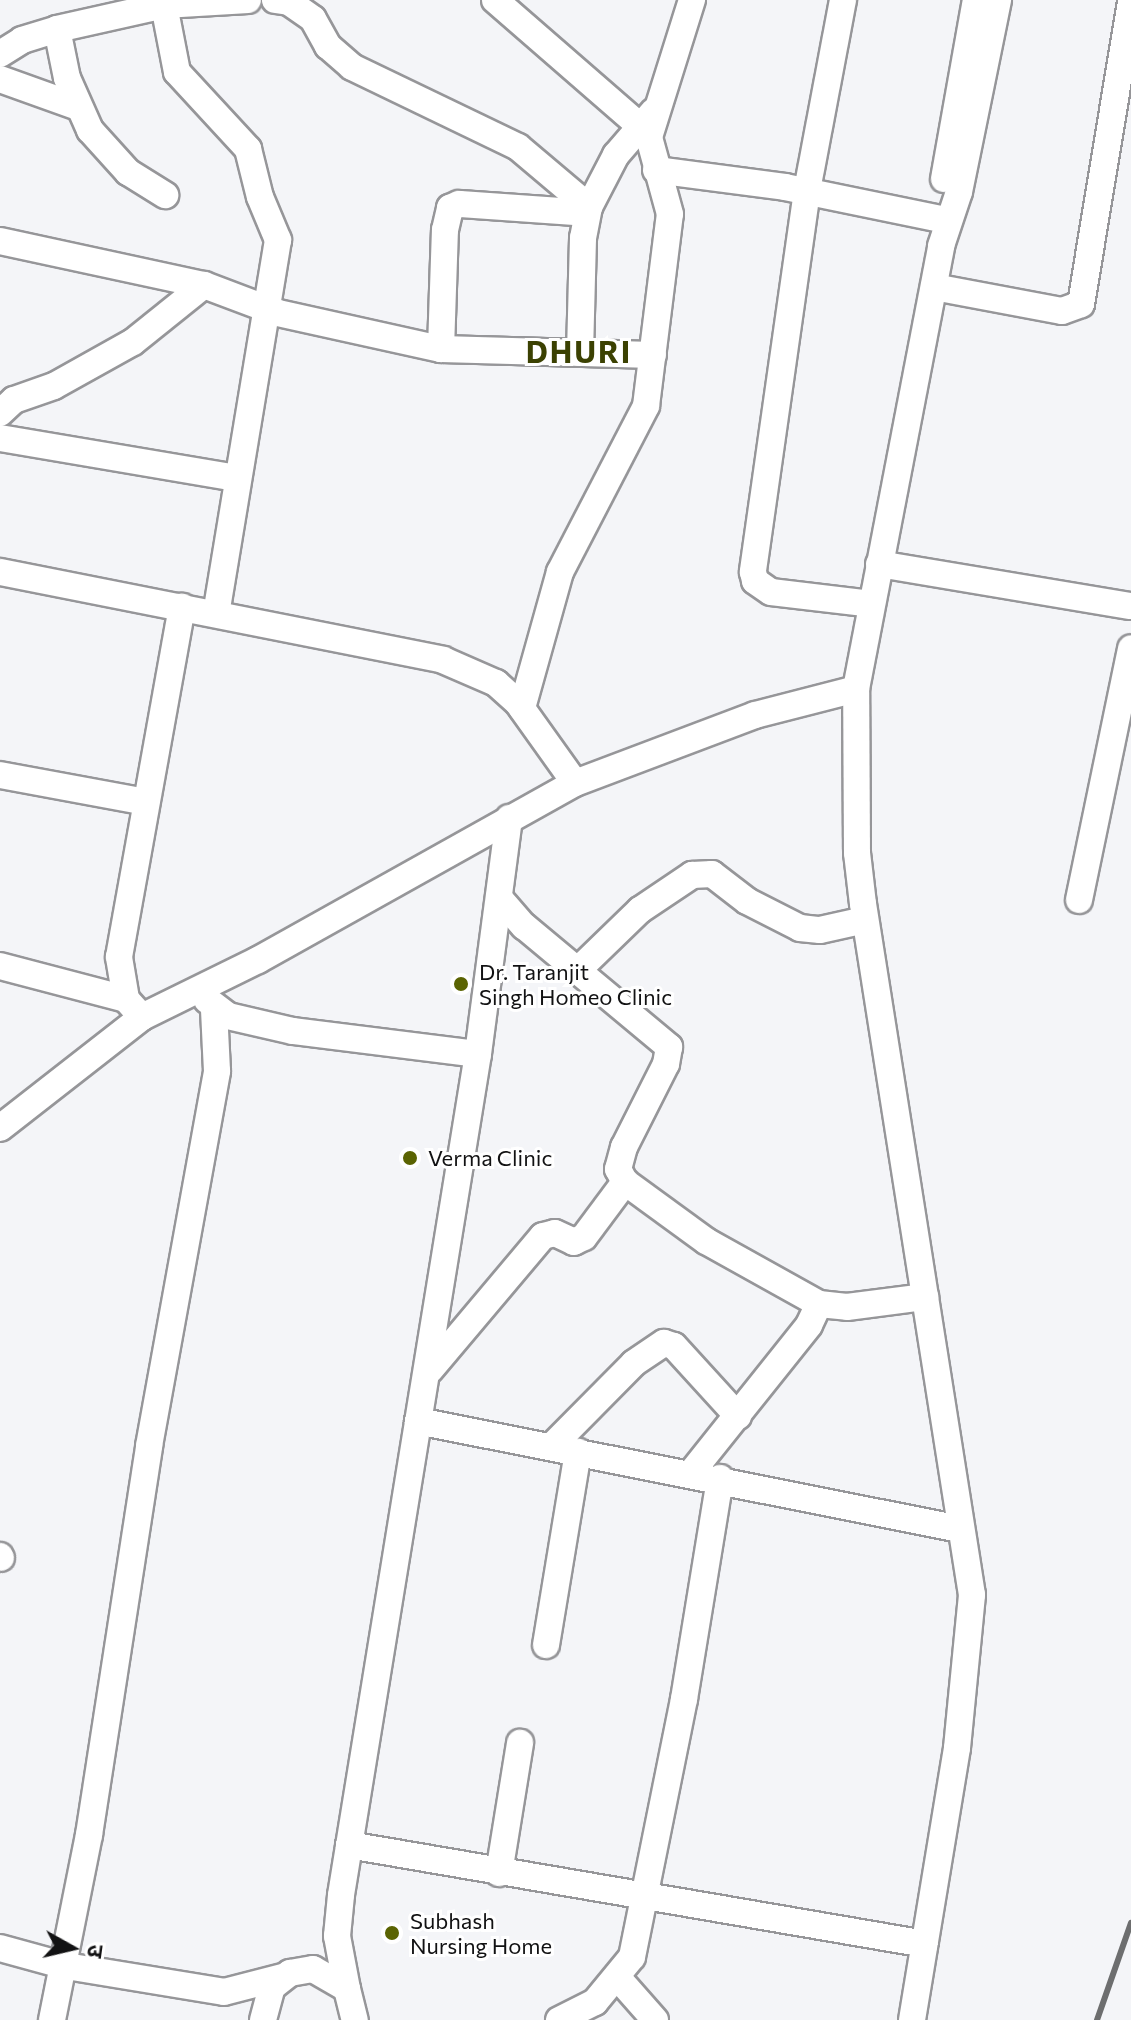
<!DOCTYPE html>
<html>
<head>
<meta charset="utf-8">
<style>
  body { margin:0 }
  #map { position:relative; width:1131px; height:2020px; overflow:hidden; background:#f4f5f8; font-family:Commissioner,"Noto Sans Devanagari",sans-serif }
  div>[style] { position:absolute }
  .roads { filter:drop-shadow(2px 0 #969699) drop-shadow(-2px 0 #969699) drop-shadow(0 2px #969699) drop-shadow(0 -2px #969699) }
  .minor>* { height:26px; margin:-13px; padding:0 13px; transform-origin:13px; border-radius:13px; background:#fff }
  .rail>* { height:6px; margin:-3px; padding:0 3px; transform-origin:3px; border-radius:3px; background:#6d6e6f }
  .dots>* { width:22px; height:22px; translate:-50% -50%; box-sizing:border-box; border:4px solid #fff; border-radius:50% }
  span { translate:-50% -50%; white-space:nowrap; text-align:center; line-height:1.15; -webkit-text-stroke:6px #fff; paint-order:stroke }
  .poi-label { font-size:22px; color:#121213 }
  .left { translate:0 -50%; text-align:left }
  .district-label { font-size:30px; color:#3b4102; font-weight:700; letter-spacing:2px }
  .north { position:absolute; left:32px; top:1908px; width:80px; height:80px; -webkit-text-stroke:6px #fff; paint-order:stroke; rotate:98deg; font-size:22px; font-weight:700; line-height:32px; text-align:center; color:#121213 }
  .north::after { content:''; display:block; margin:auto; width:28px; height:36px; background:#121213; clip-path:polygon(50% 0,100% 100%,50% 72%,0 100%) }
</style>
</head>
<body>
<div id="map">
  <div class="roads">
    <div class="minor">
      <div style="left:163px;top:0;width:73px;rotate:79deg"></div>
      <div style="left:177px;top:72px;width:105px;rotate:47.3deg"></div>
      <div style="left:248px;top:149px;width:49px;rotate:76deg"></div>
      <div style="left:260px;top:197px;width:47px;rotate:67.3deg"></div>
      <div style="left:278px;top:240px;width:379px;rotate:99.4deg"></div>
      <div style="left:275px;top:0;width:14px;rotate:8deg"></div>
      <div style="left:289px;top:2px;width:29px;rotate:35deg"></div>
      <div style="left:313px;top:19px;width:31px;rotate:61deg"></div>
      <div style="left:328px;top:46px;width:32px;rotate:41deg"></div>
      <div style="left:352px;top:67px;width:184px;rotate:25.7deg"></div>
      <div style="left:518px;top:147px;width:93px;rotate:40.2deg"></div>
      <div style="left:495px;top:0;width:192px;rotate:41deg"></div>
      <div style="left:843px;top:0;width:194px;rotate:100.7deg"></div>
      <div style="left:807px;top:191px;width:385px;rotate:98.1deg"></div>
      <div style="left:753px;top:572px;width:9px;rotate:77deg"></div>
      <div style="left:755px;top:581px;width:19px;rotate:35deg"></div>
      <div style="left:771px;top:592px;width:101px;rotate:6.8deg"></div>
      <div style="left:57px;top:29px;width:50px;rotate:78.5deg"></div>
      <div style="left:67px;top:78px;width:57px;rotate:66.1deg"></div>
      <div style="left:90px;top:130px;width:57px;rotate:47.9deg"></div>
      <div style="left:128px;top:172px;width:44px;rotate:31.9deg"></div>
      <div style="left:0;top:54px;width:26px;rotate:-32deg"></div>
      <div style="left:22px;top:40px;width:37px;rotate:-17deg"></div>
      <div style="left:57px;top:29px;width:110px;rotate:-12.6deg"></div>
      <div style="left:164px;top:5px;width:84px;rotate:-3.4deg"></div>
      <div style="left:0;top:79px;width:83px;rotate:19.7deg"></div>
      <div style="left:656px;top:170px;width:130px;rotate:7.5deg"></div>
      <div style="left:785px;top:187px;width:159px;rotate:11.6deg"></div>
      <div style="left:944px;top:179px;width:182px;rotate:-79.9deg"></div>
      <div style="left:0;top:241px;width:209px;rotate:12.2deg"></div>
      <div style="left:204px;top:285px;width:79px;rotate:20.7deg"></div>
      <div style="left:278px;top:313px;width:167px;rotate:12.5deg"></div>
      <div style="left:441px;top:349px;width:212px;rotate:1.6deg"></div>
      <div style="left:934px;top:287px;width:130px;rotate:10.6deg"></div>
      <div style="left:1062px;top:311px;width:20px;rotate:-20deg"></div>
      <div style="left:1081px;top:304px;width:306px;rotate:-80.6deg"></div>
      <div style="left:441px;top:349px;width:119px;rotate:-88.1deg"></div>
      <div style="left:445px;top:230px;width:23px;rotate:-77deg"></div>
      <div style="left:450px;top:208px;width:10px;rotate:-24deg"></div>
      <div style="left:459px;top:204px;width:128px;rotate:4deg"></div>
      <div style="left:580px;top:353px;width:115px;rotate:-88.5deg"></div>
      <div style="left:583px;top:238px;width:32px;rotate:-79deg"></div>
      <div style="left:589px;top:207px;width:59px;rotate:-62.6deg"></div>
      <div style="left:616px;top:155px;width:58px;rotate:-49.2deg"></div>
      <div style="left:0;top:413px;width:19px;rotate:-43deg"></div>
      <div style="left:14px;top:400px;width:42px;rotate:-19.3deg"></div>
      <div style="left:54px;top:386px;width:90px;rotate:-29.1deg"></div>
      <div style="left:133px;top:342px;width:91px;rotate:-38.8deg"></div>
      <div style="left:0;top:438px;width:239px;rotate:9.6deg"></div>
      <div style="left:879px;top:564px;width:255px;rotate:9.5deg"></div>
      <div style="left:0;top:572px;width:452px;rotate:11.2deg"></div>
      <div style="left:443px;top:660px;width:58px;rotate:23.5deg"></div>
      <div style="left:496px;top:683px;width:30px;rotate:42deg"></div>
      <div style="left:518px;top:703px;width:98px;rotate:54.5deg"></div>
      <div style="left:522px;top:708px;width:141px;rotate:-74.4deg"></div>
      <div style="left:560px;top:572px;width:187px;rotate:-62.6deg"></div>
      <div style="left:646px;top:406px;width:193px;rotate:-82.9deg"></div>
      <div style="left:670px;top:214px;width:80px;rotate:-105.3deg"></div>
      <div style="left:649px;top:137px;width:144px;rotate:-72.6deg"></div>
      <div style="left:0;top:775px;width:148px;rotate:10.5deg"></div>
      <div style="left:501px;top:900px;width:35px;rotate:49deg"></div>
      <div style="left:524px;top:926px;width:189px;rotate:39.8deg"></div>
      <div style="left:669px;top:1047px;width:17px;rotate:100deg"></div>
      <div style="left:666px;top:1064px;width:93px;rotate:116.8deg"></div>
      <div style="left:624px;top:1147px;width:23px;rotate:105deg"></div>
      <div style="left:618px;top:1169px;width:15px;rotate:62deg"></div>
      <div style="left:625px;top:1182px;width:100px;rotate:36.1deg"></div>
      <div style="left:706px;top:1241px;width:129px;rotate:29.1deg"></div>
      <div style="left:819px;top:1304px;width:28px;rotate:6deg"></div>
      <div style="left:847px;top:1307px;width:79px;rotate:-7.3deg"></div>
      <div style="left:1079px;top:900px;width:257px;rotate:-78.3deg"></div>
      <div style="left:0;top:966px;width:130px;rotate:14.7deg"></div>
      <div style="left:577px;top:971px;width:88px;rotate:-44.1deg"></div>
      <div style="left:640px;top:910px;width:63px;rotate:-33.9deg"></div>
      <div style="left:692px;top:875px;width:20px;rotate:-3deg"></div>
      <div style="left:712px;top:874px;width:44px;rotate:37.6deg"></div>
      <div style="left:747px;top:901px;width:59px;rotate:27deg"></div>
      <div style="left:800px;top:928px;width:20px;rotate:6deg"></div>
      <div style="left:820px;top:930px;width:46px;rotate:-12.5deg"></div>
      <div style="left:207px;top:1000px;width:26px;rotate:37deg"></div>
      <div style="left:228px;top:1016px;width:67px;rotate:13deg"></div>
      <div style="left:293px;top:1031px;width:186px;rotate:7.1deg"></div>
      <div style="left:142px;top:1017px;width:24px;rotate:-132deg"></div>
      <div style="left:126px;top:999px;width:43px;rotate:-99.5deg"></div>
      <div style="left:119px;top:957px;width:356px;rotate:-79.8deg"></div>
      <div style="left:0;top:1128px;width:180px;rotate:-38deg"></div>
      <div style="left:142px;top:1017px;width:129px;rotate:-26.2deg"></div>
      <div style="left:258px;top:960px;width:363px;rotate:-29.2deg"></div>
      <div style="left:575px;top:783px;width:192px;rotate:-20.7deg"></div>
      <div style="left:755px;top:715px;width:104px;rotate:-14.4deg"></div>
      <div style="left:430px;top:1370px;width:175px;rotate:-49.9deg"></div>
      <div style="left:543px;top:1236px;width:12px;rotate:-14deg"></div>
      <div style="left:555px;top:1233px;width:21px;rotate:25deg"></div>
      <div style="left:574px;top:1242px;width:11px;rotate:-27deg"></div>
      <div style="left:584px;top:1237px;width:69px;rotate:-53.3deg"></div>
      <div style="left:418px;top:1421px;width:553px;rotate:11.27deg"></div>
      <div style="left:551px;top:1447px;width:118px;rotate:-45.3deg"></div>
      <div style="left:634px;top:1363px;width:36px;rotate:-34deg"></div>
      <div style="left:664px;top:1343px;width:10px;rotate:17deg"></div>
      <div style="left:674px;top:1346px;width:95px;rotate:47.6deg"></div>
      <div style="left:691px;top:1473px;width:189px;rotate:-51.4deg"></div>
      <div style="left:809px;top:1325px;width:23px;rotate:-65deg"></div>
      <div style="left:0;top:1556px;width:2px;rotate:63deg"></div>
      <div style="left:546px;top:1645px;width:196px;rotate:-80.6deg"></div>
      <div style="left:349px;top:1845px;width:584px;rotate:9.75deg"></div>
      <div style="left:499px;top:1873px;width:132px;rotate:-80.8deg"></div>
      <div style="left:0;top:1948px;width:68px;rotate:15.3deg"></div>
      <div style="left:66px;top:1966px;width:160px;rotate:9.3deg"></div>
      <div style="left:224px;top:1992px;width:60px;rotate:-14.5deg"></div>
      <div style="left:618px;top:1978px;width:56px;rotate:48.6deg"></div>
      <div style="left:347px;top:1989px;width:54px;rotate:-100.7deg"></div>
      <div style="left:337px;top:1936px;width:41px;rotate:-84.4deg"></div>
      <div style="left:341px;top:1895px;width:852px;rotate:-80.75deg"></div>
      <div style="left:478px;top:1054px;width:238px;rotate:-82.5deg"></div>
      <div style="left:52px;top:2020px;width:189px;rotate:-78.7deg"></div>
      <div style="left:89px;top:1835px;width:394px;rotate:-81.2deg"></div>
      <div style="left:149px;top:1446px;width:381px;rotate:-79.7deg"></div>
      <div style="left:217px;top:1071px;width:62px;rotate:-92.8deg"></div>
      <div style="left:263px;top:2020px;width:34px;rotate:-75deg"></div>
      <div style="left:272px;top:1987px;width:23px;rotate:-38deg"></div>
      <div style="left:290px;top:1973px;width:23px;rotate:-10deg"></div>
      <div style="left:313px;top:1969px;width:39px;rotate:30deg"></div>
      <div style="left:347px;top:1989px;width:32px;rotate:76deg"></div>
      <div style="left:559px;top:2020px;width:40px;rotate:-26.6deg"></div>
      <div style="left:595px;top:2002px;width:58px;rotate:-50.6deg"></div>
      <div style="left:632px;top:1957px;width:263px;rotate:-78.6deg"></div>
      <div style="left:684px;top:1699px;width:224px;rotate:-80.7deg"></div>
      <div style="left:912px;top:2020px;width:276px;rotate:-80.6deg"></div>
      <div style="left:957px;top:1748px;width:154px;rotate:-84.4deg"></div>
      <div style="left:972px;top:1595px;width:700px;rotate:-98.96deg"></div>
      <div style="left:863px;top:904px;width:51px;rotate:-96.7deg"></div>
      <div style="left:857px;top:853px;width:164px;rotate:-90.3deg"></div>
      <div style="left:856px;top:689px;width:451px;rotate:-79.1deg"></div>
      <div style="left:941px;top:246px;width:57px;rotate:-71.6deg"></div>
      <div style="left:959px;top:192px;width:196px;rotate:-78.5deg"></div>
    </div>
  </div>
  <div class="rail">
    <div style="left:1097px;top:2020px;width:103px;rotate:-70.7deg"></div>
  </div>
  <div class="dots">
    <div style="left:461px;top:984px;background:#5a6302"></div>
    <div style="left:410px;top:1158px;background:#5a6302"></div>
    <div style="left:392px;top:1933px;background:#5a6302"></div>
  </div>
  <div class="poi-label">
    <span class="left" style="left:479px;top:984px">Dr. Taranjit<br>Singh Homeo Clinic</span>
    <span class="left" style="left:428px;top:1158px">Verma Clinic</span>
    <span class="left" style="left:410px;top:1933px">Subhash<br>Nursing Home</span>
  </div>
  <div class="district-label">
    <span style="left:579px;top:351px">DHURI</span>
  </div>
  <div class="north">उ</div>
</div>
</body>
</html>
